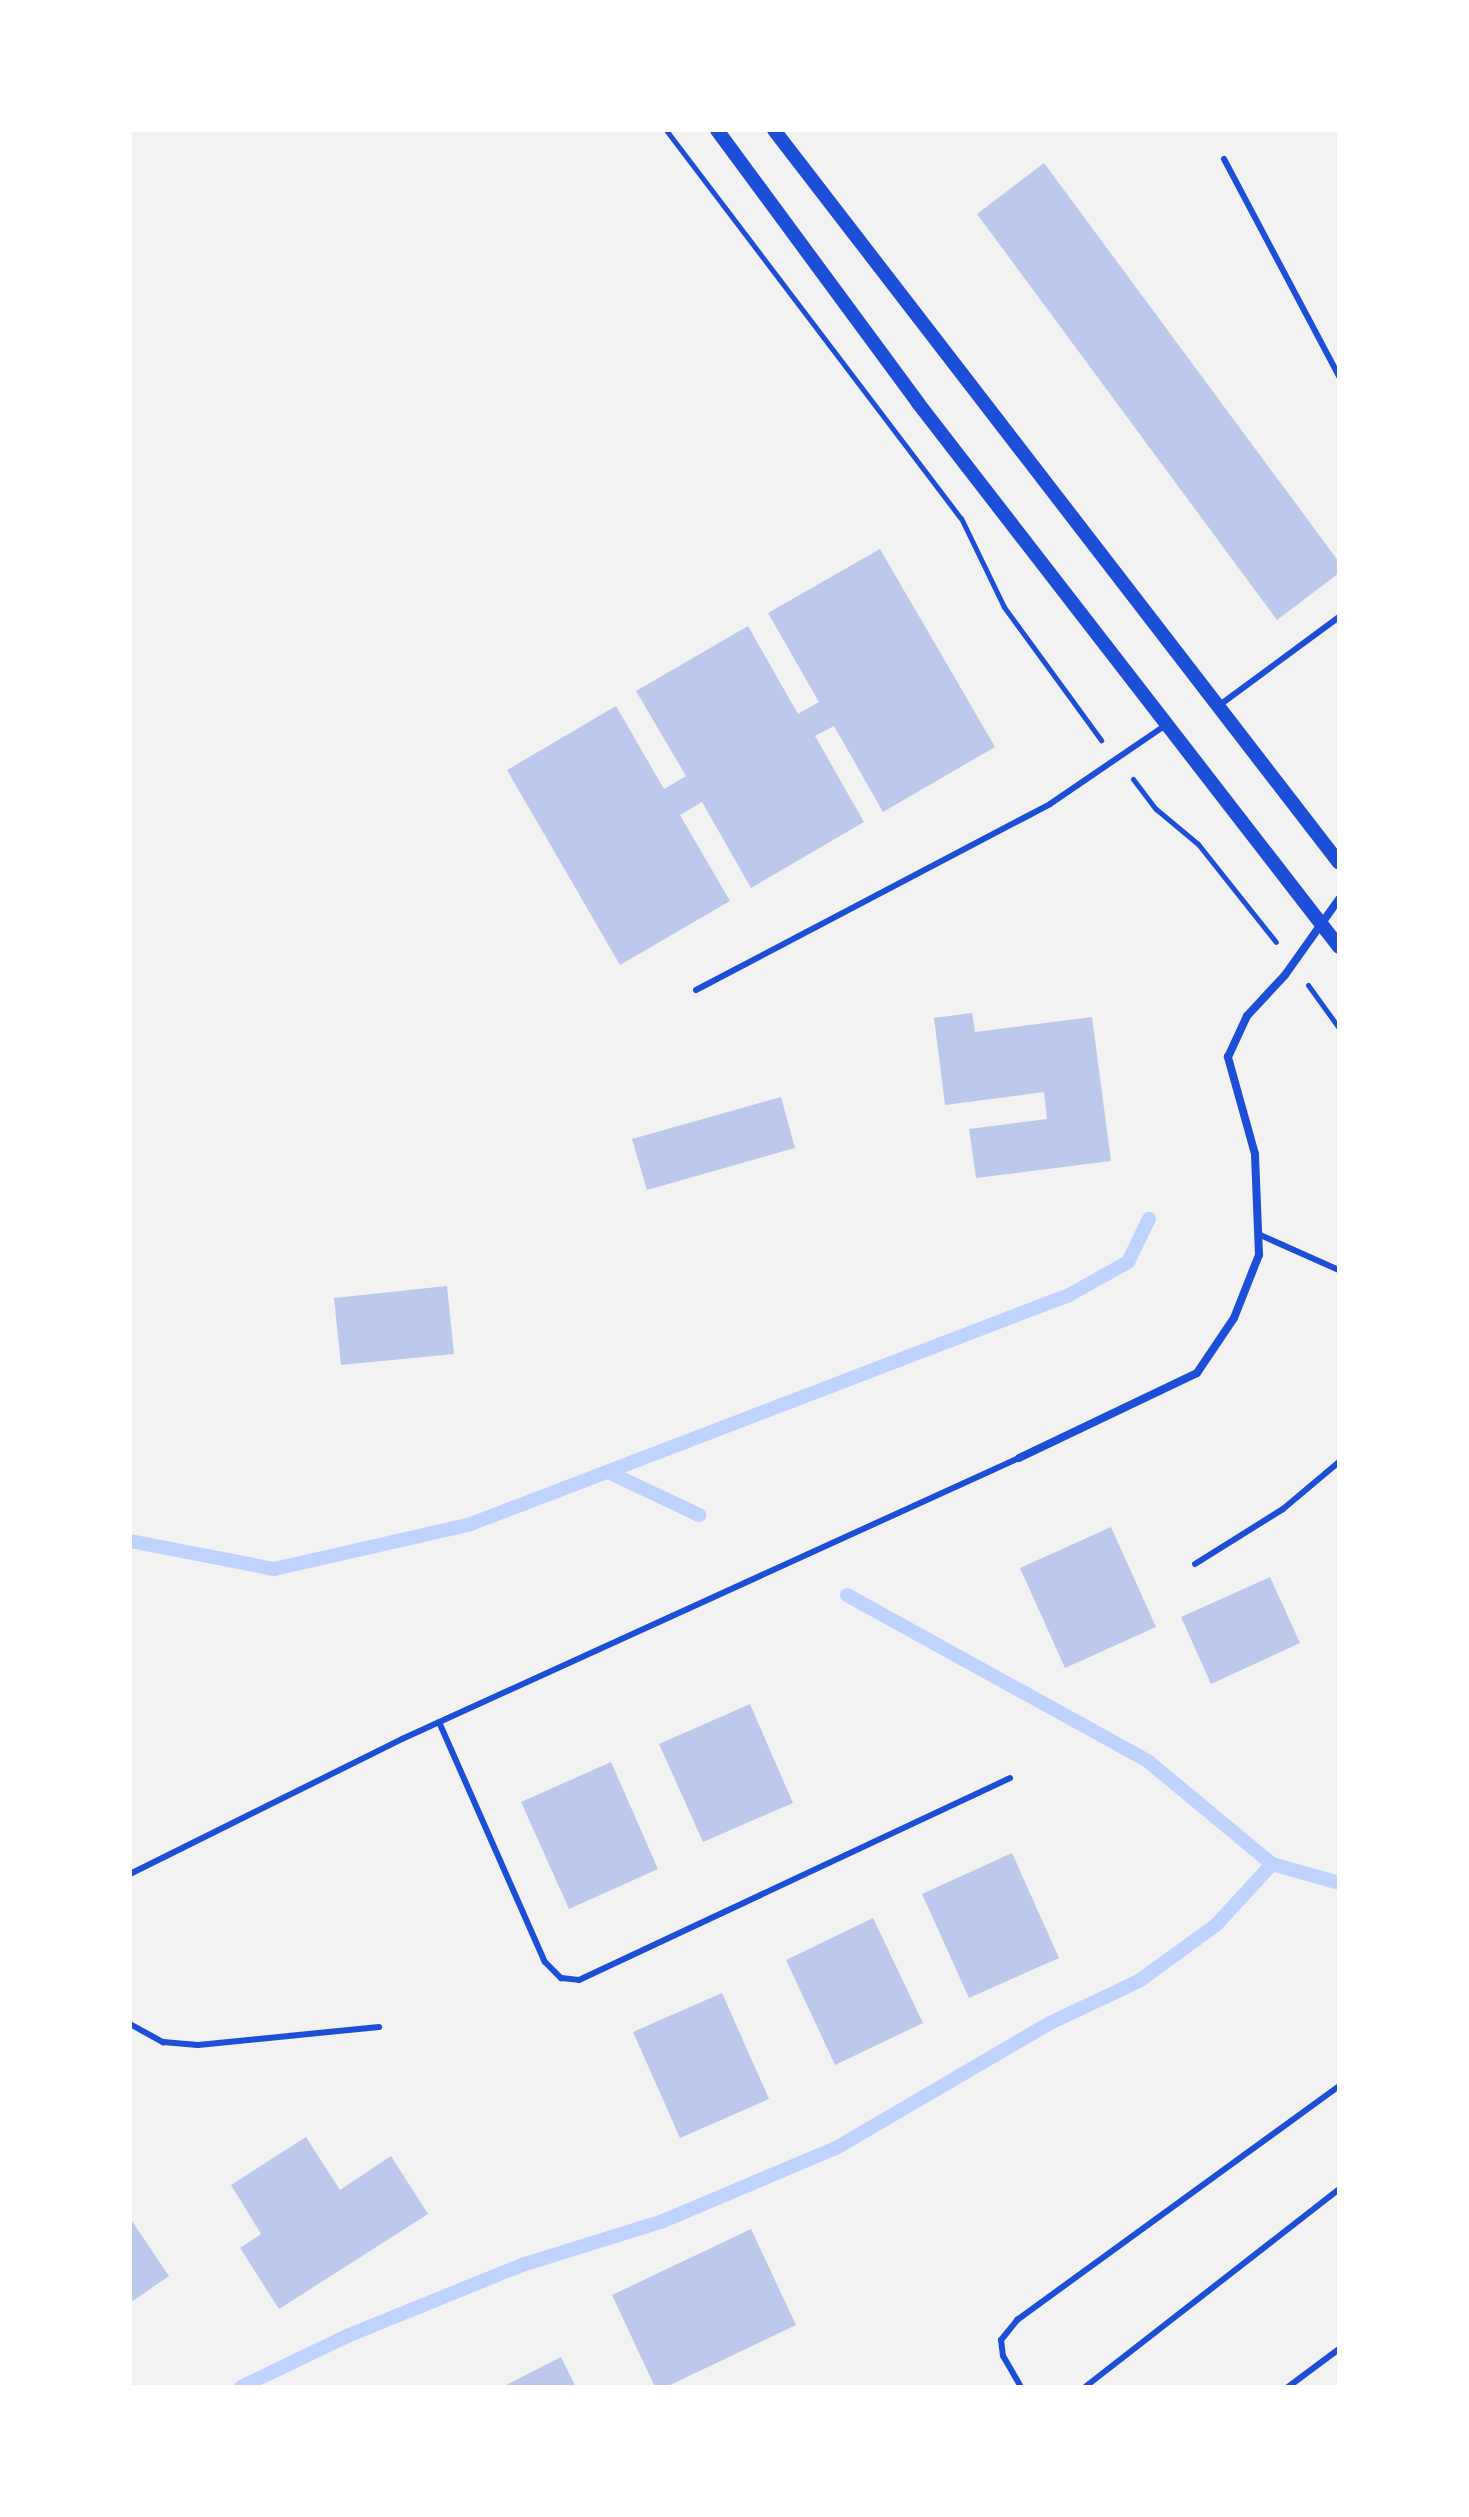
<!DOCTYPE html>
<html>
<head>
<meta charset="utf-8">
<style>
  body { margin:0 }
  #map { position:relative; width:1469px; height:2517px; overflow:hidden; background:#f2f2f2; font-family:"Titillium Web",sans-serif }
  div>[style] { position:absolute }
  .stream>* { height:14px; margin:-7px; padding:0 7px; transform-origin:7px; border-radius:7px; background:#bfd3fe }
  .building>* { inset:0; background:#bdc9ec }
  .path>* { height:5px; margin:-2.5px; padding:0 2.5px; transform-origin:2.5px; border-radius:2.5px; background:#1d4ed8 }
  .service>* { height:6px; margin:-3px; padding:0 3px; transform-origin:3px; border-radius:3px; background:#1d4ed8 }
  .minor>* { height:8px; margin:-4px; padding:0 4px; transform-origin:4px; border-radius:4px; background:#1d4ed8 }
  .tertiary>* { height:14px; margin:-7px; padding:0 7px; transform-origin:7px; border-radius:7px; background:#1d4ed8 }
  span { translate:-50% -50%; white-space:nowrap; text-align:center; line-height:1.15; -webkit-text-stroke:8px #fff; paint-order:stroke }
  .frame { position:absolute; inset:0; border:132px solid #fff; pointer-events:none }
</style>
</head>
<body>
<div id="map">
  <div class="stream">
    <div style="left:608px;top:1472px;width:101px;rotate:25.3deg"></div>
    <div style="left:130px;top:1541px;width:147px;rotate:11deg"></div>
    <div style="left:274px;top:1569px;width:199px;rotate:-12.8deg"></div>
    <div style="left:468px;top:1525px;width:644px;rotate:-20.94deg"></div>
    <div style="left:1069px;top:1295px;width:68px;rotate:-29.2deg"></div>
    <div style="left:1128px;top:1262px;width:48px;rotate:-64deg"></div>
    <div style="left:847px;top:1595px;width:345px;rotate:28.9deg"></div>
    <div style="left:1149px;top:1762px;width:160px;rotate:39.7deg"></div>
    <div style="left:1272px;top:1864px;width:70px;rotate:15.8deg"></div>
    <div style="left:241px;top:2387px;width:118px;rotate:-25.7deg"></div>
    <div style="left:347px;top:2336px;width:189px;rotate:-22.1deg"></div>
    <div style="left:522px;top:2265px;width:148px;rotate:-17.3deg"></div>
    <div style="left:663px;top:2221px;width:188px;rotate:-22.9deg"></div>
    <div style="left:836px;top:2148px;width:248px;rotate:-30.3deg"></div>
    <div style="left:1050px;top:2023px;width:98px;rotate:-25.3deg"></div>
    <div style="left:1139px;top:1981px;width:95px;rotate:-36deg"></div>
    <div style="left:1216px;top:1925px;width:83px;rotate:-47.4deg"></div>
  </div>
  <div class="building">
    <div style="clip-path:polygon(1044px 163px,1339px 562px,1339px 573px,1277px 620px,977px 214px)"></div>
    <div style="clip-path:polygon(880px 549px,995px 747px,883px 812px,834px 726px,815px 736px,864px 822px,751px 888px,702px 802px,680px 815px,730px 901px,620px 965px,507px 770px,616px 706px,664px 789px,686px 776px,636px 691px,748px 626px,798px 714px,819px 702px,768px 613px)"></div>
    <div style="clip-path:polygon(972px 1013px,975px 1032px,1092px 1017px,1111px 1161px,976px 1178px,969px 1129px,1047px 1119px,1044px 1092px,945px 1105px,934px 1018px)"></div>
    <div style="clip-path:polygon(781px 1097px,795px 1148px,647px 1190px,632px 1139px)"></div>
    <div style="clip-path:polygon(447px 1286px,454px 1354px,341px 1365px,334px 1298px)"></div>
    <div style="clip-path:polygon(1111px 1527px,1156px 1627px,1065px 1668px,1020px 1568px)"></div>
    <div style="clip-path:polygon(1270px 1577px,1300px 1643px,1211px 1684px,1181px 1617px)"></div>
    <div style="clip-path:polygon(750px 1704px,793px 1803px,703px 1842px,659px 1744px)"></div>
    <div style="clip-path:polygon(611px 1762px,658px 1869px,569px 1909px,521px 1802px)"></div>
    <div style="clip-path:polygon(1012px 1853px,1059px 1958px,969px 1998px,922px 1894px)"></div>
    <div style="clip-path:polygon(873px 1918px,923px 2023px,835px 2065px,786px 1960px)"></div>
    <div style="clip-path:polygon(722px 1993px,769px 2099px,680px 2138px,633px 2032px)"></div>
    <div style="clip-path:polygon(306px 2137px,340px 2190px,391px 2156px,428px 2214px,279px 2309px,240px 2248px,261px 2234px,231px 2185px)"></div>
    <div style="clip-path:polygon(130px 2218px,169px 2276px,130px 2303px)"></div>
    <div style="clip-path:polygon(751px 2229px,796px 2325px,666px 2387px,655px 2387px,612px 2295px)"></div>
    <div style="clip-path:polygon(561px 2357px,576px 2387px,502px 2387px)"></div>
  </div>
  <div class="path">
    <div style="left:666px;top:130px;width:487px;rotate:52.8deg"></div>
    <div style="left:961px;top:518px;width:99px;rotate:64.2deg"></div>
    <div style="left:1004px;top:607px;width:165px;rotate:53.9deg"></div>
    <div style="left:1133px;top:779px;width:38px;rotate:53deg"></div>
    <div style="left:1156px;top:809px;width:55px;rotate:39.8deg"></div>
    <div style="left:1198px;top:844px;width:125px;rotate:51.5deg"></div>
    <div style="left:1308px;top:985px;width:53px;rotate:54.2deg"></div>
  </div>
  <div class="service">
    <div style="left:1224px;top:159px;width:246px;rotate:62.1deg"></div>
    <div style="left:1221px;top:704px;width:147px;rotate:-36.4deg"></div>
    <div style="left:696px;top:990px;width:400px;rotate:-27.7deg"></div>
    <div style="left:1050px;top:804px;width:140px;rotate:-34.3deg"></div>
    <div style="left:1258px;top:1234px;width:89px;rotate:24deg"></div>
    <div style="left:1195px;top:1564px;width:104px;rotate:-32deg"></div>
    <div style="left:1283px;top:1509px;width:73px;rotate:-40deg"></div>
    <div style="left:439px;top:1722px;width:262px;rotate:66.2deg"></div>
    <div style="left:545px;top:1962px;width:23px;rotate:45deg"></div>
    <div style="left:561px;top:1978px;width:18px;rotate:6deg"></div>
    <div style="left:579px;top:1980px;width:476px;rotate:-25.1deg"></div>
    <div style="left:130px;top:1874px;width:304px;rotate:-26.4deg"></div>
    <div style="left:402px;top:1739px;width:678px;rotate:-24.49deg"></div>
    <div style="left:130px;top:2024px;width:38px;rotate:29deg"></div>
    <div style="left:163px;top:2042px;width:35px;rotate:5deg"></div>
    <div style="left:198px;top:2045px;width:182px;rotate:-5.7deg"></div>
    <div style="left:1021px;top:2387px;width:36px;rotate:-120deg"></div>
    <div style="left:1003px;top:2356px;width:16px;rotate:-97deg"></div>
    <div style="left:1001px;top:2340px;width:26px;rotate:-51deg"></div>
    <div style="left:1017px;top:2320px;width:398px;rotate:-36deg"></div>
    <div style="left:1085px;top:2387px;width:322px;rotate:-37.9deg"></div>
    <div style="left:1288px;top:2387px;width:64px;rotate:-36.7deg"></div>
  </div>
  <div class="minor">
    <div style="left:1019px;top:1458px;width:197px;rotate:-25.5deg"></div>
    <div style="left:1197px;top:1373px;width:66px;rotate:-56.1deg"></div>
    <div style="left:1234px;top:1318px;width:68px;rotate:-68.4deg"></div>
    <div style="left:1259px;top:1255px;width:101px;rotate:-92.3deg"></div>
    <div style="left:1255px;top:1154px;width:101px;rotate:-105.6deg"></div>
    <div style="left:1228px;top:1057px;width:45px;rotate:-65.1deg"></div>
    <div style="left:1247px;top:1016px;width:56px;rotate:-47.2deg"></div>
    <div style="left:1285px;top:975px;width:93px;rotate:-54.6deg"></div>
  </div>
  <div class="tertiary">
    <div style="left:717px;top:130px;width:339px;rotate:53.6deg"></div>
    <div style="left:918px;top:403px;width:688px;rotate:52.26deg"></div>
    <div style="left:774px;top:130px;width:925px;rotate:52.37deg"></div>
  </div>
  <div class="frame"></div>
</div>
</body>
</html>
